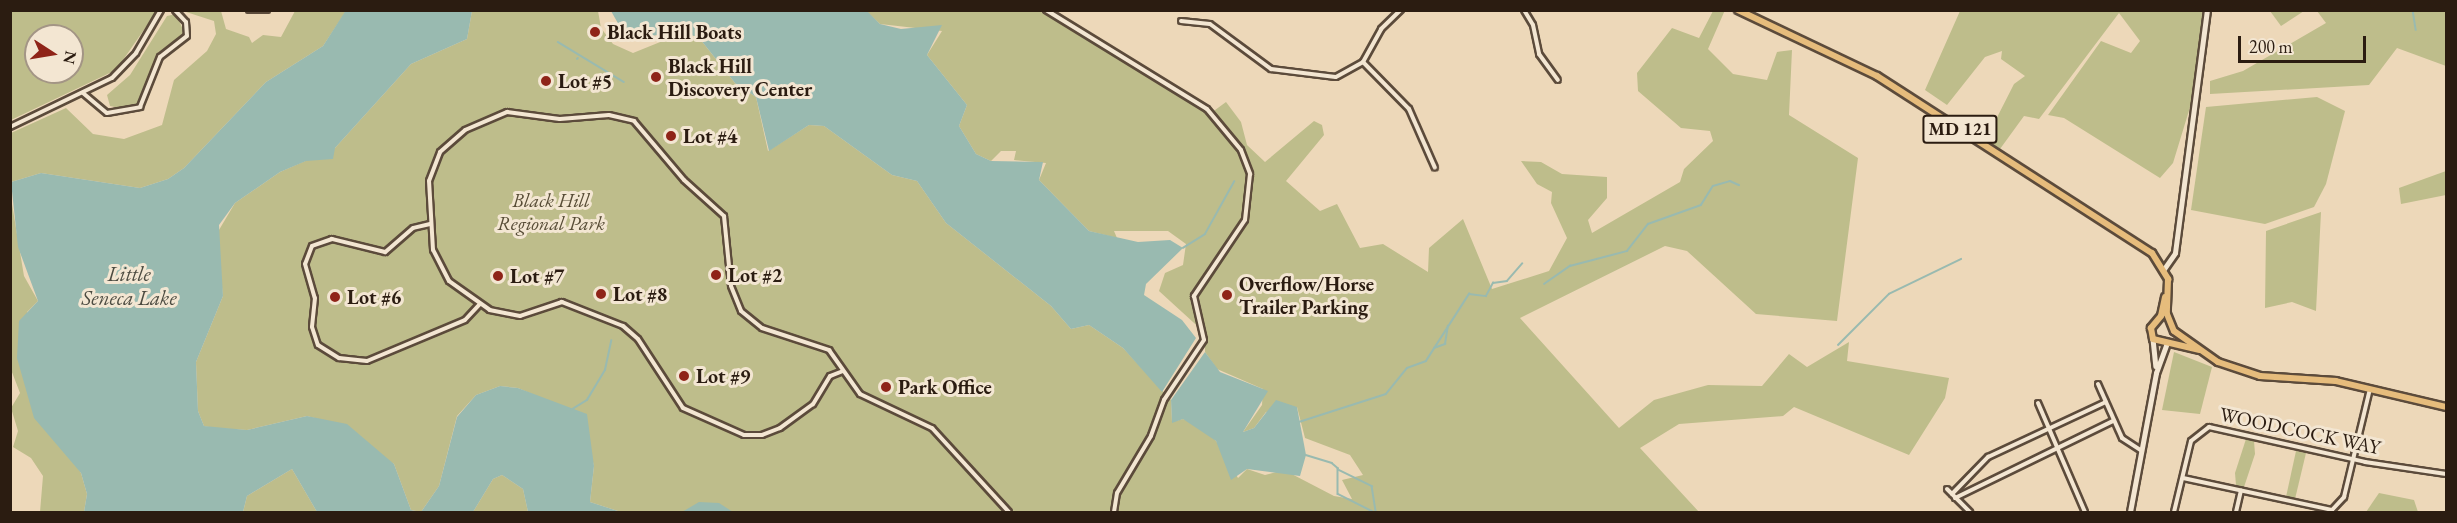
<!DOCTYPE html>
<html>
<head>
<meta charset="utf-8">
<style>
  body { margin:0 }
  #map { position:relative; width:2457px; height:523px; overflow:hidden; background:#edd8b9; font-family:"EB Garamond",serif }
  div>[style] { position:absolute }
  .green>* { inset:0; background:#bebd8b }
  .water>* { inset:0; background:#99bab0 }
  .stream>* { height:1.5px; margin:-0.75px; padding:0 0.75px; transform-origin:0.75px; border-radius:0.75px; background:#99bab0 }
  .roads { filter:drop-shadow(2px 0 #5c4b3b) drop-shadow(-2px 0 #5c4b3b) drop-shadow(0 2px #5c4b3b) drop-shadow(0 -2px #5c4b3b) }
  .minor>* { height:4px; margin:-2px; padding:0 2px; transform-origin:2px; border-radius:2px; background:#f3e6d2 }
  .tertiary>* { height:4.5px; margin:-2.25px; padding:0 2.25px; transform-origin:2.25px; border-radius:2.25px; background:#f3e6d2 }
  .primary>* { height:6px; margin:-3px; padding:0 3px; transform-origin:3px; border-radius:3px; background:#e6bc7c }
  .dots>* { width:16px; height:16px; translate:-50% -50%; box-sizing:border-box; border:3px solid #f3e6d2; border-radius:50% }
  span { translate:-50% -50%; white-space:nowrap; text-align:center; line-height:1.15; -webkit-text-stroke:6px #f3e6d2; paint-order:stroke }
  .shield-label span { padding:2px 4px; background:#f3e6d2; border:2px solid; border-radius:4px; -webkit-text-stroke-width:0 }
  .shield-label { font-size:18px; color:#2b1c11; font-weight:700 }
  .poi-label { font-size:20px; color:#2b1c11; font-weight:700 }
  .left { translate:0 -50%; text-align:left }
  .park-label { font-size:20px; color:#574c36; font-style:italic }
  .street-label { font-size:20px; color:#2b1c11 }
  .water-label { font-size:21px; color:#4c4b41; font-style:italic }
  .frame { position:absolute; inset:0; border:12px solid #2b1c11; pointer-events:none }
  .north { position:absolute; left:24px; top:24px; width:60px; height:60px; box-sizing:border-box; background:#f3e6d2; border:2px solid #a39585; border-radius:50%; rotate:102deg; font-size:16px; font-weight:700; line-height:24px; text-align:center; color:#2b1c11 }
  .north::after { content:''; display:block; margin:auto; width:21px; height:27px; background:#8f2418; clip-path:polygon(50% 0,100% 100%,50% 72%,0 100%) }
  .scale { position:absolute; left:2238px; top:36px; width:128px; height:27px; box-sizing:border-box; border:3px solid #2b1c11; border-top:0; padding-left:8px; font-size:18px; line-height:21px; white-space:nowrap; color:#2b1c11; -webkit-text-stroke:4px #f3e6d2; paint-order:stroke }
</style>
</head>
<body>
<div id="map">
  <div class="green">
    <div style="clip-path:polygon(1725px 10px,1708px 49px,1733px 74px,1767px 80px,1777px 52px,1792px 50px,1789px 115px,1858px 158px,1837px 321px,1756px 314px,1687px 251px,1665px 246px,1520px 318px,1619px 428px,1654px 400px,1708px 385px,1762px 386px,1789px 354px,1807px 367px,1849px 342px,1847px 361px,1949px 378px,1945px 398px,1909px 455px,1794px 407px,1783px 416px,1679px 424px,1640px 448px,1699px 512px,621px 512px,590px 502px,594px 466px,581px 415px,518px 388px,500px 386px,476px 395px,457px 416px,439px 486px,421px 512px,411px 510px,394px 464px,326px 421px,307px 416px,247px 430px,214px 428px,204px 426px,198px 411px,196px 362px,223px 296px,216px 235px,235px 203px,280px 172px,335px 148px,411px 64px,467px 39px,472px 11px,598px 11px,601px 28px,613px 44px,633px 53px,680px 34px,700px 39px,735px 83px,756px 97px,768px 151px,809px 125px,824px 126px,892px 175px,917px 181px,946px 223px,1051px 306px,1071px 329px,1089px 325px,1123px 348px,1171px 400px,1172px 422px,1183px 419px,1198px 425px,1216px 441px,1238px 478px,1247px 469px,1265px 475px,1284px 470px,1334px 496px,1352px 499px,1342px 480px,1363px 475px,1350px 455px,1305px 438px,1297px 407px,1266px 412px,1254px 428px,1243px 432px,1262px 405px,1263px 389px,1217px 369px,1205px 352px,1205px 333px,1159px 291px,1165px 273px,1183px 265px,1186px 244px,1168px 231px,1114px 231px,1117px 238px,1089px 231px,1039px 180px,1046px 163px,1014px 160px,1016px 151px,1001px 151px,991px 161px,976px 154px,959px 126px,967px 105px,927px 55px,942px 31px,880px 24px,866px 11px,1049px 11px,1211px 113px,1226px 102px,1241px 122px,1247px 145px,1265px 162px,1314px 121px,1322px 125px,1324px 135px,1286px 181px,1320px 211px,1337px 204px,1360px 248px,1383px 244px,1428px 272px,1429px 248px,1463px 219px,1492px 289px,1549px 271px,1567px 238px,1551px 203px,1552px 192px,1537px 184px,1521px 161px,1541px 162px,1562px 174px,1607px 177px,1607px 198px,1588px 220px,1592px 233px,1680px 182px,1684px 169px,1713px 141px,1710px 131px,1681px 128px,1638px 91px,1637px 73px,1672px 28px,1699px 38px,1713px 11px)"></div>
    <div style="clip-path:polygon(evenodd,10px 11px,11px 10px,157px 11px,116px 70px,11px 120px,10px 11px,36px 36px,72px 36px,72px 72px,36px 72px,36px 36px)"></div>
    <div style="clip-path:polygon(183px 11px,221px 11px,226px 29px,249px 37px,252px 43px,263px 35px,281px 37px,295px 11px,346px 11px,323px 46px,266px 82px,184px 168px,168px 179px,140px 188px,41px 173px,11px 182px,11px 133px,66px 108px,93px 134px,124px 139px,162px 125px,174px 80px,207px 51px,216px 34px,214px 21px)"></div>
    <div style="clip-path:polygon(1960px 11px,2203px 11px,2191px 104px,2173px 163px,2160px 178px,2064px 118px,2048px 115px,2101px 41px,2131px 53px,2140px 41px,2119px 13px,2039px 119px,2024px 116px,2000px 149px,1985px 141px,2014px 84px,2025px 76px,2001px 59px,2002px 51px,1985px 57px,1947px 105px,1925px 90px)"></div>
    <div style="clip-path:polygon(2270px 11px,2304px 11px,2281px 26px)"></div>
    <div style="clip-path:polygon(2317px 11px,2446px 11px,2446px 66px,2397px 48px,2369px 85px,2210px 94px,2210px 81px,2243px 71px,2326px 23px)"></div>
    <div style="clip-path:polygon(176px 14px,185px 34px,160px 54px,143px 99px,130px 110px,110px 106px,107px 95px,130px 75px,167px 16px)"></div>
    <div style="clip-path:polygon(2317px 97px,2345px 111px,2326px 184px,2314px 207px,2265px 224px,2191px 210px,2206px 107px)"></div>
    <div style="clip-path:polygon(2446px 171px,2446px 195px,2401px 204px,2399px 188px)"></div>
    <div style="clip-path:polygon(10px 192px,24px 276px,38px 301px,27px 312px,53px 430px,81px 473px,87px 494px,84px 512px,40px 512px,43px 476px,31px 458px,13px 447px,18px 431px,11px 408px,20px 393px,10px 367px)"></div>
    <div style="clip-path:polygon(2321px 212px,2316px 311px,2292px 302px,2265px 308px,2266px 231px)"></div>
    <div style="clip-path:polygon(2174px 352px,2212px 367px,2200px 414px,2162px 410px)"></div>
    <div style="clip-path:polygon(2246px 439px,2254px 441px,2255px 454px,2244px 487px,2236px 485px,2235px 473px)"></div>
    <div style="clip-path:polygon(2296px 451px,2306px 453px,2295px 499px,2286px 497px)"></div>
    <div style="clip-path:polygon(292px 469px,317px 512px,243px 512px,247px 496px)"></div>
    <div style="clip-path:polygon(502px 475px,523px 489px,528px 512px,473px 512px,493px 479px)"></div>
    <div style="clip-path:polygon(2379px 493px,2414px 500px,2418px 512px,2366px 512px)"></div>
  </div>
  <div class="water">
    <div style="clip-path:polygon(346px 10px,472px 11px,467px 39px,411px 64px,335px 148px,333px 159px,306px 161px,280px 172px,235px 203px,219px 225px,223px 296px,196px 362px,198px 411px,204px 426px,247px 430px,307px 416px,347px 424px,394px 464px,411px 510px,421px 512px,439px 486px,457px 417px,476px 395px,500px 386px,518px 388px,587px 414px,594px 466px,590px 502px,621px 512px,528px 512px,523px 489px,502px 475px,493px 479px,473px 512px,317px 512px,292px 469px,247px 496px,243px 512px,84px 512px,87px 494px,81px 473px,34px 418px,17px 358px,19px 321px,38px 301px,18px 247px,11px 182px,41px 173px,140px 188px,168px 179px,184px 168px,266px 82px,323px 46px)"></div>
    <div style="clip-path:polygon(866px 10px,880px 24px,901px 29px,942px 25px,927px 55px,967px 105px,959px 126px,976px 154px,991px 161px,1043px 162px,1039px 180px,1089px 231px,1138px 242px,1170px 240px,1183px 248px,1146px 284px,1144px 295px,1182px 320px,1196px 338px,1162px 392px,1123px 348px,1089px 325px,1071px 329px,1051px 306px,946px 223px,917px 181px,892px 175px,824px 126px,809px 125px,769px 151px,756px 97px,735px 83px,700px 39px,681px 30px,628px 41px,611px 11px)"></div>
    <div style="clip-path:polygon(1205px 352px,1220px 372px,1268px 391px,1243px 432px,1254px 428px,1276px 400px,1297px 407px,1306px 455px,1300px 476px,1247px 469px,1231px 480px,1216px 441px,1183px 419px,1172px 423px,1171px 400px)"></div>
    <div style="clip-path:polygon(699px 502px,719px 503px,733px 512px,682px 512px)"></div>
  </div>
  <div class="stream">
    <div style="left:2413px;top:10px;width:20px;rotate:81deg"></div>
    <div style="left:558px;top:42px;width:77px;rotate:31.2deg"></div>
    <div style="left:577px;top:59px;width:1px;rotate:-45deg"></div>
    <div style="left:1183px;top:248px;width:26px;rotate:-32deg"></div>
    <div style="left:1205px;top:234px;width:60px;rotate:-60.9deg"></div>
    <div style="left:1544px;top:284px;width:32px;rotate:-35deg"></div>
    <div style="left:1570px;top:266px;width:59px;rotate:-14.7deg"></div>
    <div style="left:1627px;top:251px;width:34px;rotate:-52deg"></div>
    <div style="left:1648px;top:224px;width:56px;rotate:-19.7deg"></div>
    <div style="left:1701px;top:205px;width:22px;rotate:-58deg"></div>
    <div style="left:1713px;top:186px;width:18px;rotate:-16deg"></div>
    <div style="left:1730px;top:181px;width:10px;rotate:24deg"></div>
    <div style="left:1838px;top:345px;width:72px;rotate:-45deg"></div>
    <div style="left:1889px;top:294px;width:80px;rotate:-25.9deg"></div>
    <div style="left:1434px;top:348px;width:12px;rotate:-20deg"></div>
    <div style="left:1445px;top:344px;width:18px;rotate:-81deg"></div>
    <div style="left:571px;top:410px;width:19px;rotate:-32deg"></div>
    <div style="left:587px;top:400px;width:35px;rotate:-59deg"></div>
    <div style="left:605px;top:370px;width:30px;rotate:-78deg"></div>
    <div style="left:1299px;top:422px;width:91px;rotate:-17.8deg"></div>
    <div style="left:1386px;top:394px;width:33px;rotate:-51deg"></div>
    <div style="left:1407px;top:368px;width:20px;rotate:-20deg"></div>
    <div style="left:1426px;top:361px;width:80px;rotate:-57.3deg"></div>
    <div style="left:1469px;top:294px;width:17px;rotate:7deg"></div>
    <div style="left:1486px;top:296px;width:15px;rotate:-62deg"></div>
    <div style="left:1493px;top:283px;width:14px;rotate:-8deg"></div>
    <div style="left:1507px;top:281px;width:23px;rotate:-49deg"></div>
    <div style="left:1306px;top:455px;width:27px;rotate:17deg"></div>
    <div style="left:1332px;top:463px;width:8px;rotate:40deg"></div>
    <div style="left:1338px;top:468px;width:26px;rotate:90deg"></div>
    <div style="left:1338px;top:494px;width:40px;rotate:26.6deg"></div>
    <div style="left:1339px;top:470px;width:37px;rotate:26deg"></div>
    <div style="left:1372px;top:486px;width:26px;rotate:81deg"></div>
  </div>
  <div class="roads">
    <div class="minor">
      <div style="left:249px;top:10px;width:18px"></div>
      <div style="left:1046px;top:10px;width:189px;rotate:31.6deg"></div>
      <div style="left:1207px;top:109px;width:53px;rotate:50.3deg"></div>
      <div style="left:1241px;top:150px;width:26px;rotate:69deg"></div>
      <div style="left:1250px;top:174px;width:46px;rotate:96.2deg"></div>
      <div style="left:1245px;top:220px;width:92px;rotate:123.9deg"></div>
      <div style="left:1194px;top:296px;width:45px;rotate:77.2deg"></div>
      <div style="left:1204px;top:340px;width:72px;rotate:123.7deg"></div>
      <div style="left:1164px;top:400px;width:38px;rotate:110deg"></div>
      <div style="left:1151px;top:436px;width:66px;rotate:120.8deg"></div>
      <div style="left:1117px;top:493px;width:19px;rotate:99deg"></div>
      <div style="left:1524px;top:10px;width:17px;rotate:59deg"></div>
      <div style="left:1533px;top:25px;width:30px;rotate:78deg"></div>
      <div style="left:1539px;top:54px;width:32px;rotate:54deg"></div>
      <div style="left:1181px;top:21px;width:29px;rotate:6deg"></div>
      <div style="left:1210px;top:24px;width:76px;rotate:36.4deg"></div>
      <div style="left:1271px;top:69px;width:65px;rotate:7deg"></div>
      <div style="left:1336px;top:77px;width:31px;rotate:-29deg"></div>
      <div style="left:1363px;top:62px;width:38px;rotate:-61deg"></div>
      <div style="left:1381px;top:29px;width:28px;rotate:-44deg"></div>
      <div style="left:1363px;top:62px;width:66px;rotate:45.6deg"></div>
      <div style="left:1409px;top:109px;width:64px;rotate:66.2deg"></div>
      <div style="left:83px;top:93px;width:31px;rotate:40deg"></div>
      <div style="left:107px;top:113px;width:34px;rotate:-10deg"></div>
      <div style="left:140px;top:107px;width:54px;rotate:-68.2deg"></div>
      <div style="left:160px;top:57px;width:34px;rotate:-38deg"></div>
      <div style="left:187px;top:36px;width:14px;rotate:-94deg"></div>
      <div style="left:186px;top:22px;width:16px;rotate:-133deg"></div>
      <div style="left:10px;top:127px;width:113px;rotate:-25.7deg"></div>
      <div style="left:112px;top:78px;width:35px;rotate:-46deg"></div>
      <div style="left:136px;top:53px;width:50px;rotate:-59.8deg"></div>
      <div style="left:430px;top:224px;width:17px;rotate:167deg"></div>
      <div style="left:413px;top:228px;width:37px;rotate:139deg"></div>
      <div style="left:385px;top:252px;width:55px;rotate:-166.2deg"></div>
      <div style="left:332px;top:239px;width:21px;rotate:161deg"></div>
      <div style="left:312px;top:246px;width:19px;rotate:111deg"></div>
      <div style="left:305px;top:264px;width:35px;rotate:74deg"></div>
      <div style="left:315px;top:298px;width:29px;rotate:96deg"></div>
      <div style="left:312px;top:327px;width:19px;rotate:72deg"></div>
      <div style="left:318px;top:345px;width:25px;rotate:32deg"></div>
      <div style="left:339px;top:358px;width:28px;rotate:6deg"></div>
      <div style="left:367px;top:361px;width:106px;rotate:-22.7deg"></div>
      <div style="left:465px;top:320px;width:22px;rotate:-47deg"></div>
      <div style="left:843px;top:371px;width:14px;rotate:159deg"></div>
      <div style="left:830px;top:376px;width:33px;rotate:121deg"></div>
      <div style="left:813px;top:404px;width:41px;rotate:144deg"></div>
      <div style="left:780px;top:428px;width:19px;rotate:159deg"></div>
      <div style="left:762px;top:435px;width:18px;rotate:180deg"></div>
      <div style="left:744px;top:435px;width:67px;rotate:-156.1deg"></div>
      <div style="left:683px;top:408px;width:82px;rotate:-123.1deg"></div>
      <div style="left:638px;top:339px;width:20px;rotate:-139deg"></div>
      <div style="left:623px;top:326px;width:66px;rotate:-158.5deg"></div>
      <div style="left:562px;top:302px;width:44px;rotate:161.6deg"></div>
      <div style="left:520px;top:316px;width:31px;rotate:-169deg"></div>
      <div style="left:490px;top:310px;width:50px;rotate:-144.7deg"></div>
      <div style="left:449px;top:281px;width:35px;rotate:-117deg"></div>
      <div style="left:433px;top:250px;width:69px;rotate:-93.3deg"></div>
      <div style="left:429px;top:181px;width:31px;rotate:-69deg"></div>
      <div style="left:440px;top:152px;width:33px;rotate:-41deg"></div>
      <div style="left:465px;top:130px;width:46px;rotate:-23.2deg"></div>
      <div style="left:507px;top:112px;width:53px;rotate:7.5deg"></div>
      <div style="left:560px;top:119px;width:49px;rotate:-4.7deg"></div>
      <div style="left:609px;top:115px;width:26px;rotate:13deg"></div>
      <div style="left:634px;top:121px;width:77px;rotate:49.7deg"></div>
      <div style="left:684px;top:180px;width:54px;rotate:42deg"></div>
      <div style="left:724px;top:216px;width:70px;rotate:84.3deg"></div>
      <div style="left:731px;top:286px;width:27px;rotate:68deg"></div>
      <div style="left:741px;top:311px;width:27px;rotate:39deg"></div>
      <div style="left:762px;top:328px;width:71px;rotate:18.2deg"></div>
      <div style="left:829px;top:350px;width:54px;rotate:54.8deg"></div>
      <div style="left:860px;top:394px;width:80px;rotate:25.3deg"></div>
      <div style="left:932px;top:428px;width:114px;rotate:47.5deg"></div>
      <div style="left:2098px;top:384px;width:59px;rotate:66deg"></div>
      <div style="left:2122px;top:438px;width:24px;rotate:33deg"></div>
      <div style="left:2038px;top:403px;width:119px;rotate:66.7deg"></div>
      <div style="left:2183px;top:478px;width:152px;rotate:12.1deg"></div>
      <div style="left:2332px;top:510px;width:18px;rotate:-47deg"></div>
      <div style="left:2344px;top:497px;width:111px;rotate:-76.5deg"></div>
      <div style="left:1947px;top:489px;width:33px;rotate:45deg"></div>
      <div style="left:1952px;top:494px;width:52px;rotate:-45.8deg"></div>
      <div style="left:1988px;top:457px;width:130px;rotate:-25deg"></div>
      <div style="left:1955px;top:498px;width:176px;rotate:-26deg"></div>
      <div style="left:2174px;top:512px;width:73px;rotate:-76.5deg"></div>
      <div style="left:2191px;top:441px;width:23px;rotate:-38deg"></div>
      <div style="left:2209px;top:427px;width:160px;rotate:12.6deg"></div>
      <div style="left:2365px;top:462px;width:82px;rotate:8.4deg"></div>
      <div style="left:2236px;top:512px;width:22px;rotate:-77deg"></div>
    </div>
    <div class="tertiary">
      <div style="left:2164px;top:269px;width:19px;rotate:-55deg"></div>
      <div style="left:2175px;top:253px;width:245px;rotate:-82.5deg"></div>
      <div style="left:2153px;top:339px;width:27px;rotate:84deg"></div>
      <div style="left:2130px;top:512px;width:141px;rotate:-79.4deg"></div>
      <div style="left:2156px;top:373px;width:32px;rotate:-70deg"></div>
    </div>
    <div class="primary">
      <div style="left:1738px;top:10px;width:154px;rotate:25.4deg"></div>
      <div style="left:1877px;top:76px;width:327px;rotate:32.8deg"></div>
      <div style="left:2152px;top:253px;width:31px;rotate:58deg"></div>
      <div style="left:2168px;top:279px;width:35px;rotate:92deg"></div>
      <div style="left:2167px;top:314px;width:18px;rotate:68deg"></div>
      <div style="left:2174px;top:331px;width:54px;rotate:35.2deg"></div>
      <div style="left:2218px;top:362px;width:44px;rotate:18.4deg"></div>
      <div style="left:2260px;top:376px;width:76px;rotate:3.8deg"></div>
      <div style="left:2336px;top:381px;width:113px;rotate:13.3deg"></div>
      <div style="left:2165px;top:297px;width:19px;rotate:102deg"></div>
      <div style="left:2161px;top:316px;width:16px;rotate:130deg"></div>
      <div style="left:2151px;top:328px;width:11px;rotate:80deg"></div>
      <div style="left:2153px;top:339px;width:48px;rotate:13.2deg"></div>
    </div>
  </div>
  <div class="dots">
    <div style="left:595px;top:32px;background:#8f2418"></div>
    <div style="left:656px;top:77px;background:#8f2418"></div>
    <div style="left:546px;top:81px;background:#8f2418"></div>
    <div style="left:671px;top:136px;background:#8f2418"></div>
    <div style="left:716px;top:275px;background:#8f2418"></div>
    <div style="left:498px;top:276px;background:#8f2418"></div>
    <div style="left:601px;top:294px;background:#8f2418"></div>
    <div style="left:1227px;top:295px;background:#8f2418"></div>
    <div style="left:335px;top:297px;background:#8f2418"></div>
    <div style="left:684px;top:376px;background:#8f2418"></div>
    <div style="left:886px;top:387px;background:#8f2418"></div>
  </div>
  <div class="shield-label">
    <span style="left:1960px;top:129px">MD 121</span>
  </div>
  <div class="poi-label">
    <span class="left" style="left:607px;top:32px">Black Hill Boats</span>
    <span class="left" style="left:668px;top:78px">Black Hill<br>Discovery Center</span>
    <span class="left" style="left:558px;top:81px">Lot #5</span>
    <span class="left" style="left:683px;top:136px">Lot #4</span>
    <span class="left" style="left:728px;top:275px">Lot #2</span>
    <span class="left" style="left:510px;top:276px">Lot #7</span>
    <span class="left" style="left:1239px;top:296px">Overflow/Horse<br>Trailer Parking</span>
    <span class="left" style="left:613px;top:294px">Lot #8</span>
    <span class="left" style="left:347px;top:297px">Lot #6</span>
    <span class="left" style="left:696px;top:376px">Lot #9</span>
    <span class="left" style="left:898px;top:387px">Park Office</span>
  </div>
  <div class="park-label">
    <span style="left:551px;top:212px">Black Hill<br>Regional Park</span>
  </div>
  <div class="street-label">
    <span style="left:2300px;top:431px;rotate:12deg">WOODCOCK WAY</span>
  </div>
  <div class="water-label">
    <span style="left:129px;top:286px">Little<br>Seneca Lake</span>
  </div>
  <div class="frame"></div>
  <div class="north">N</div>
  <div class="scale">200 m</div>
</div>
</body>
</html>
